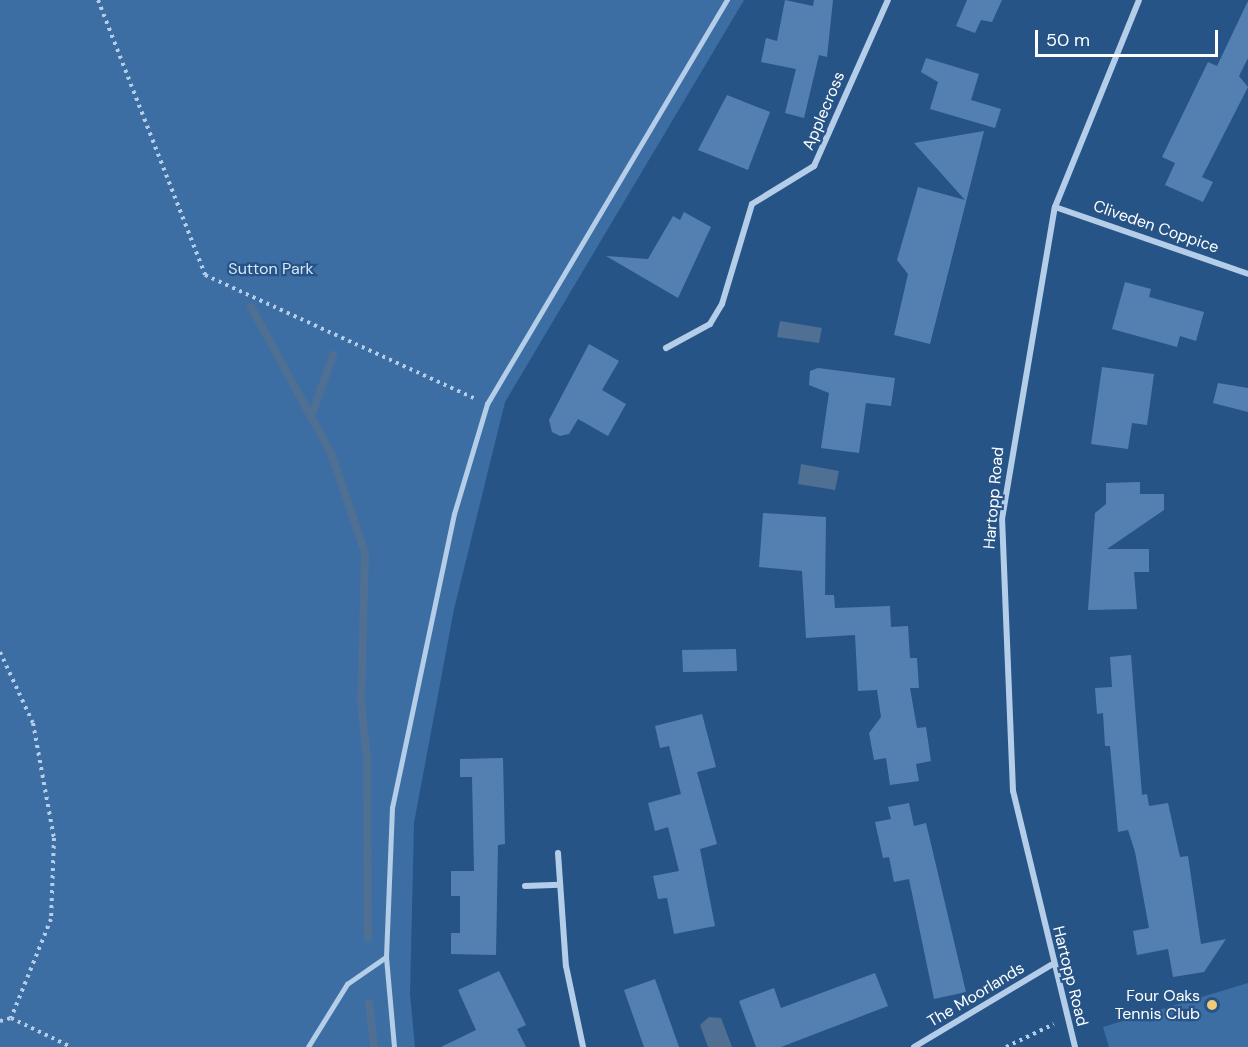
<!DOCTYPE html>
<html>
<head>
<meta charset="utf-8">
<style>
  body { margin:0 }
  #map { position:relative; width:1248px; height:1047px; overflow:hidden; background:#275487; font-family:"DM Sans",sans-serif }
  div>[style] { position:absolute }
  .green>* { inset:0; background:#3c6ea4 }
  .water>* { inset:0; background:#4f6f93 }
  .stream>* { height:8px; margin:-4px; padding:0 4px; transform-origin:4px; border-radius:4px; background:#4f6f93 }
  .building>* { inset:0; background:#5480b1 }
  .path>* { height:4px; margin-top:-2px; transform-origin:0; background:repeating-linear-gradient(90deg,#b4cde8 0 3px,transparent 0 7.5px) }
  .lane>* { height:4.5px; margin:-2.25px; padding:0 2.25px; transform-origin:2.25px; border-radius:2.25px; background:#b4cde8 }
  .street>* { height:6px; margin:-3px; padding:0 3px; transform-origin:3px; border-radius:3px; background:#b4cde8 }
  .dots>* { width:16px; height:16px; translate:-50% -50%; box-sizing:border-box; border:3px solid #275487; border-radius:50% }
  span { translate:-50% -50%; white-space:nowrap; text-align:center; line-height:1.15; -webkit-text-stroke:4.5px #275487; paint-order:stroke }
  .street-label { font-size:16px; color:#fff }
  .park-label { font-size:16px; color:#d7e6f7 }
  .poi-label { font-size:16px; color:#fff }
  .right { translate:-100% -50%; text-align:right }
  .scale { position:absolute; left:1035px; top:30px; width:183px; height:27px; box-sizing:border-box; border:3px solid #fff; border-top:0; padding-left:8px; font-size:18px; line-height:21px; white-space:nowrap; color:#fff; -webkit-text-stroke:4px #275487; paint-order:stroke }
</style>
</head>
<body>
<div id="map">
  <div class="green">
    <div style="clip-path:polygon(0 0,744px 0,505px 402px,454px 609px,414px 823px,410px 994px,415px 1047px,0 1047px)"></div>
    <div style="clip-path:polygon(1248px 983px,1248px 1047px,1109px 1047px,1103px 1027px)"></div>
  </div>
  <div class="water">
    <div style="clip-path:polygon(780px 321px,822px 328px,819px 343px,777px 337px)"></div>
    <div style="clip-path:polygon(801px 464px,839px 471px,835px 490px,798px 484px)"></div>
    <div style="clip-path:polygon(709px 1017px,721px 1018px,732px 1047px,708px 1047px,700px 1025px)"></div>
  </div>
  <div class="stream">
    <div style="left:251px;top:307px;width:166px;rotate:61.3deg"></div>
    <div style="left:331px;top:453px;width:106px;rotate:71.2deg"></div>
    <div style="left:365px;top:553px;width:149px;rotate:91.5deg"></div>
    <div style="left:361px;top:702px;width:55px;rotate:83.8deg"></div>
    <div style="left:367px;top:757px;width:181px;rotate:89.7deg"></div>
    <div style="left:311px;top:417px;width:66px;rotate:-70.5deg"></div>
    <div style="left:369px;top:1003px;width:44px;rotate:83.5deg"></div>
  </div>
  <div class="building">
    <div style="clip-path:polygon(785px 0,813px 6px,814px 0,833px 0,827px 57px,819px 55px,804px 118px,785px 113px,796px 69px,761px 62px,766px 38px,777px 41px)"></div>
    <div style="clip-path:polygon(967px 0,1002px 0,992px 22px,981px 20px,975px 33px,956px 26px)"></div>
    <div style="clip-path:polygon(1248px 1px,1248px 58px,1239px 76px,1248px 87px,1202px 177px,1213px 182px,1203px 202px,1165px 185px,1175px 163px,1162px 157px,1208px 62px,1217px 66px)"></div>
    <div style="clip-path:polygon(926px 58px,979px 74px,971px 100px,1001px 109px,995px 128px,930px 109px,938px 82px,921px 72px)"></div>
    <div style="clip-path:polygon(727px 95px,770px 112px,748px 170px,698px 150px)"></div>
    <div style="clip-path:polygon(984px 131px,930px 344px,894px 335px,908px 274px,897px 260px,918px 187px,965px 200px,914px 143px)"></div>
    <div style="clip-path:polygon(684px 212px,711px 227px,678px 298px,606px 256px,648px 259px,673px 216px,680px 220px)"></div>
    <div style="clip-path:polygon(1125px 282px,1151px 289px,1149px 297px,1204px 312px,1196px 341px,1180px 336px,1177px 347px,1112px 329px)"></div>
    <div style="clip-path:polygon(589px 344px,619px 361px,602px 390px,626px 404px,608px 436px,578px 419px,569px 434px,560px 436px,552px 432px,549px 420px)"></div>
    <div style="clip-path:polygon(1102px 367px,1154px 374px,1147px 425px,1132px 423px,1128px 449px,1091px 444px)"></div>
    <div style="clip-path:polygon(818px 368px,895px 378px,891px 406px,866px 403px,859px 453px,821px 448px,829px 393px,809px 385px,810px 371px)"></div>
    <div style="clip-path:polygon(1218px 383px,1248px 388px,1248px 412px,1213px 403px)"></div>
    <div style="clip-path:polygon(1140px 482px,1140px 494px,1164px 494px,1164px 510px,1107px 549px,1149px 549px,1149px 572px,1134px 572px,1137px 609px,1088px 610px,1095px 513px,1106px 504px,1106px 483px)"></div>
    <div style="clip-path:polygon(763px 513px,826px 517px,825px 595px,834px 595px,835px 608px,890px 606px,891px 627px,908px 626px,910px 658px,917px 658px,919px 688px,910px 688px,917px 728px,926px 727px,931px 761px,916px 764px,919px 781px,890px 785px,886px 758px,874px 760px,869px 733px,881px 717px,877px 690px,858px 691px,855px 635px,806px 638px,802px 571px,759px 567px)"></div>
    <div style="clip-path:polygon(736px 649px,737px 671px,683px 672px,682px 650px)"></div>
    <div style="clip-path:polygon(1131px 655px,1142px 795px,1147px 794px,1149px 806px,1168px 803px,1180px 857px,1188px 856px,1201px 944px,1226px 939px,1204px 972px,1173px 977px,1168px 949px,1137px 955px,1133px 931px,1149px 928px,1135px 852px,1128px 830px,1118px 832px,1110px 746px,1105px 746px,1103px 713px,1097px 714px,1095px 688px,1112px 687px,1110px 657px)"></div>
    <div style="clip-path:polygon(702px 714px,716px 767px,697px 772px,717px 844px,700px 849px,715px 926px,674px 934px,667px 898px,658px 899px,653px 876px,679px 871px,668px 827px,655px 831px,648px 803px,681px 794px,669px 746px,660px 748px,655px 726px)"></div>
    <div style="clip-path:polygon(503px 758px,505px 844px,498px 845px,496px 955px,451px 954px,451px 933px,460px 933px,460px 896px,451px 896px,451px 871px,474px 871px,472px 777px,460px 777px,460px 759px)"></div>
    <div style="clip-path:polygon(909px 803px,914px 826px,926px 823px,966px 992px,934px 999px,909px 879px,894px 882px,889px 857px,883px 858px,875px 822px,891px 819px,888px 807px)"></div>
    <div style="clip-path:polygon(499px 971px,526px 1025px,517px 1029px,526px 1047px,441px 1047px,476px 1030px,458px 990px)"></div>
    <div style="clip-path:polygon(875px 973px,888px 1006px,781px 1047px,756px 1047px,739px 1001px,774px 988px,781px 1008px)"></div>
    <div style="clip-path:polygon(655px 979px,679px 1047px,644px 1047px,624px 990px)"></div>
  </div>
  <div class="path">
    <div style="left:98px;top:0;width:295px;rotate:68.7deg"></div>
    <div style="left:205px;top:275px;width:298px;rotate:24.6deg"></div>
    <div style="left:0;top:652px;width:78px;rotate:65.1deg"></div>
    <div style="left:33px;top:723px;width:117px;rotate:79.7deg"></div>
    <div style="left:54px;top:838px;width:81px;rotate:92.1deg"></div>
    <div style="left:51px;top:919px;width:107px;rotate:112deg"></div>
    <div style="left:0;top:1021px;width:11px;rotate:-15deg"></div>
    <div style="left:11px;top:1018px;width:67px;rotate:25.8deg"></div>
    <div style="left:1006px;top:1047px;width:53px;rotate:-25.6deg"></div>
  </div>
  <div class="lane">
    <div style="left:308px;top:1047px;width:74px;rotate:-58.2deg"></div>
    <div style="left:347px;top:984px;width:47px;rotate:-34.7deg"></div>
    <div style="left:394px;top:1047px;width:90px;rotate:-95.1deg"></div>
    <div style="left:386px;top:957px;width:149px;rotate:-87.7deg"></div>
    <div style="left:392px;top:808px;width:300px;rotate:-78.1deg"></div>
    <div style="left:454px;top:514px;width:115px;rotate:-73.3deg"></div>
    <div style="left:487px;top:404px;width:470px;rotate:-59.3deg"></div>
  </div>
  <div class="street">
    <div style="left:1055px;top:207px;width:204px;rotate:19.1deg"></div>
    <div style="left:666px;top:348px;width:50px;rotate:-28.6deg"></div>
    <div style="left:710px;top:324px;width:23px;rotate:-59deg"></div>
    <div style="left:722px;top:304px;width:104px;rotate:-73.3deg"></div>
    <div style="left:752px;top:204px;width:73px;rotate:-31.5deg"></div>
    <div style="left:814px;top:166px;width:182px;rotate:-66deg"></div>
    <div style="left:558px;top:853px;width:113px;rotate:86deg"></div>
    <div style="left:566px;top:966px;width:83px;rotate:78.1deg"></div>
    <div style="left:525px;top:886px;width:35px;rotate:-2deg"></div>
    <div style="left:914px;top:1047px;width:160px;rotate:-30.9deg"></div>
    <div style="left:1075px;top:1047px;width:263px;rotate:-103.6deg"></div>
    <div style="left:1013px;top:791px;width:272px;rotate:-92.3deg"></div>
    <div style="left:1002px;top:519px;width:316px;rotate:-80.4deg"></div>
    <div style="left:1055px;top:207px;width:223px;rotate:-67.9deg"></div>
  </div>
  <div class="dots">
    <div style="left:1212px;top:1005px;background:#f0ca79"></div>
  </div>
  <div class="street-label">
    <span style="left:824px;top:111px;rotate:-67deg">Applecross</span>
    <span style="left:1156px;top:227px;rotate:19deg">Cliveden Coppice</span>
    <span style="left:994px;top:498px;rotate:-85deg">Hartopp Road</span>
    <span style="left:1070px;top:976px;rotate:76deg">Hartopp Road</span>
    <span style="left:976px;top:995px;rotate:-31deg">The Moorlands</span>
  </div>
  <div class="park-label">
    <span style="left:271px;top:269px">Sutton Park</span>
  </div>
  <div class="poi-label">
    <span class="right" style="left:1200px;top:1005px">Four Oaks<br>Tennis Club</span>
  </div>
  <div class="scale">50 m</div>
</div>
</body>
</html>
